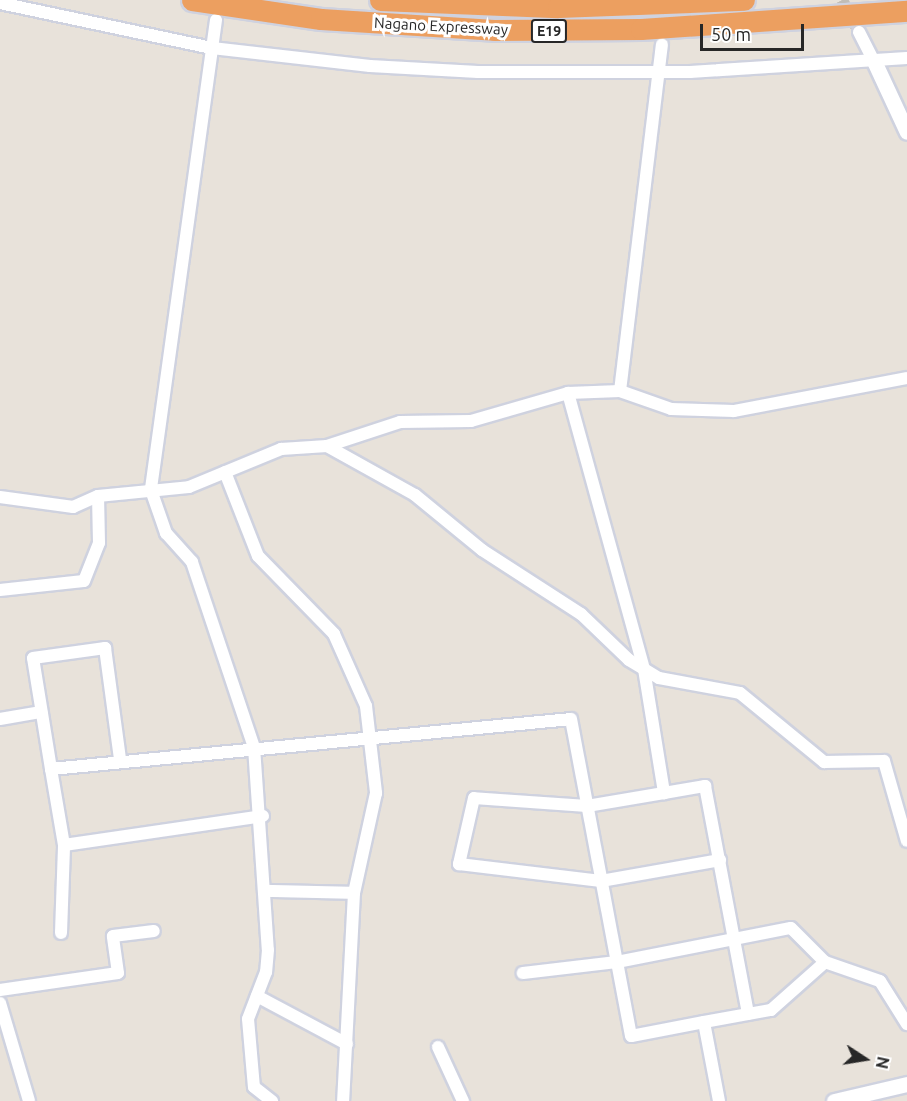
<!DOCTYPE html>
<html>
<head>
<meta charset="utf-8">
<style>
  body { margin:0 }
  #map { position:relative; width:907px; height:1101px; overflow:hidden; background:#e8e2da; font-family:Ubuntu,sans-serif }
  div>[style] { position:absolute }
  .minor-tunnel>* { height:12px; margin-top:-6px; transform-origin:0; background:repeating-linear-gradient(90deg,#c1bdb6 0 12px,transparent 0 18px) }
  .roads { filter:drop-shadow(2px 0 #cfd2df) drop-shadow(-2px 0 #cfd2df) drop-shadow(0 2px #cfd2df) drop-shadow(0 -2px #cfd2df) }
  .minor>* { height:12px; margin:-6px; padding:0 6px; transform-origin:6px; border-radius:6px; background:#fff }
  .tertiary>* { height:15px; margin:-7.5px; padding:0 7.5px; transform-origin:7.5px; border-radius:7.5px; background:#fff }
  .motorway>* { height:21px; margin:-10.5px; padding:0 10.5px; transform-origin:10.5px; border-radius:10.5px; background:#ec9f60 }
  span { translate:-50% -50%; white-space:nowrap; text-align:center; line-height:1.15; -webkit-text-stroke:6px #fff; paint-order:stroke }
  .shield-label span { padding:2px 4px; background:#fff; border:2px solid; border-radius:4px; -webkit-text-stroke-width:0 }
  .shield-label { font-size:14px; color:#272727; font-weight:700 }
  .street-label { font-size:15px; color:#272727 }
  .north { position:absolute; left:835px; top:1029px; width:60px; height:60px; -webkit-text-stroke:4px #fff; paint-order:stroke; rotate:102deg; font-size:16px; font-weight:700; line-height:24px; text-align:center; color:#272727 }
  .north::after { content:''; display:block; margin:auto; width:21px; height:27px; background:#272727; clip-path:polygon(50% 0,100% 100%,50% 72%,0 100%) }
  .scale { position:absolute; left:700px; top:24px; width:104px; height:27px; box-sizing:border-box; border:3px solid #272727; border-top:0; padding-left:8px; font-size:18px; line-height:21px; white-space:nowrap; color:#272727; -webkit-text-stroke:4px #fff; paint-order:stroke }
</style>
</head>
<body>
<div id="map">
  <div class="minor-tunnel">
    <div style="left:842px;top:0;width:36px;rotate:62deg"></div>
  </div>
  <div class="roads">
    <div class="minor">
      <div style="left:0;top:3px;width:217px;rotate:12deg"></div>
      <div style="left:212px;top:48px;width:159px;rotate:6.5deg"></div>
      <div style="left:370px;top:66px;width:108px;rotate:3.2deg"></div>
      <div style="left:478px;top:72px;width:212px"></div>
      <div style="left:690px;top:72px;width:217px;rotate:-3.7deg"></div>
      <div style="left:216px;top:20px;width:474px;rotate:97.9deg"></div>
      <div style="left:151px;top:490px;width:46px;rotate:70.8deg"></div>
      <div style="left:166px;top:533px;width:39px;rotate:48deg"></div>
      <div style="left:192px;top:562px;width:195px;rotate:71.5deg"></div>
      <div style="left:254px;top:747px;width:203px;rotate:86.1deg"></div>
      <div style="left:268px;top:950px;width:22px;rotate:95deg"></div>
      <div style="left:266px;top:972px;width:50px;rotate:111deg"></div>
      <div style="left:248px;top:1019px;width:68px;rotate:85deg"></div>
      <div style="left:254px;top:1087px;width:23px;rotate:38deg"></div>
      <div style="left:859px;top:32px;width:33px;rotate:63deg"></div>
      <div style="left:620px;top:391px;width:349px;rotate:-83.1deg"></div>
      <div style="left:568px;top:393px;width:286px;rotate:74.6deg"></div>
      <div style="left:644px;top:669px;width:126px;rotate:80.8deg"></div>
      <div style="left:664px;top:793px;width:42px;rotate:-9.7deg"></div>
      <div style="left:705px;top:786px;width:232px;rotate:79.3deg"></div>
      <div style="left:327px;top:446px;width:101px;rotate:29.1deg"></div>
      <div style="left:415px;top:495px;width:87px;rotate:39.4deg"></div>
      <div style="left:482px;top:550px;width:118px;rotate:32.9deg"></div>
      <div style="left:581px;top:614px;width:66px;rotate:43.8deg"></div>
      <div style="left:629px;top:660px;width:35px;rotate:31deg"></div>
      <div style="left:659px;top:678px;width:82px;rotate:10.5deg"></div>
      <div style="left:740px;top:693px;width:109px;rotate:39.4deg"></div>
      <div style="left:824px;top:762px;width:60px;rotate:-1deg"></div>
      <div style="left:884px;top:761px;width:83px;rotate:74deg"></div>
      <div style="left:225px;top:472px;width:90px;rotate:68.6deg"></div>
      <div style="left:258px;top:556px;width:109px;rotate:45.7deg"></div>
      <div style="left:334px;top:634px;width:79px;rotate:66deg"></div>
      <div style="left:366px;top:706px;width:88px;rotate:83.4deg"></div>
      <div style="left:376px;top:793px;width:102px;rotate:102.4deg"></div>
      <div style="left:354px;top:893px;width:208px;rotate:93deg"></div>
      <div style="left:0;top:497px;width:74px;rotate:7.8deg"></div>
      <div style="left:73px;top:507px;width:27px;rotate:-24deg"></div>
      <div style="left:98px;top:496px;width:91px;rotate:-5.6deg"></div>
      <div style="left:189px;top:487px;width:100px;rotate:-22.4deg"></div>
      <div style="left:281px;top:449px;width:46px;rotate:-3.7deg"></div>
      <div style="left:327px;top:446px;width:77px;rotate:-18.2deg"></div>
      <div style="left:400px;top:422px;width:71px;rotate:-0.8deg"></div>
      <div style="left:471px;top:421px;width:101px;rotate:-16.1deg"></div>
      <div style="left:568px;top:393px;width:52px;rotate:-2.2deg"></div>
      <div style="left:620px;top:391px;width:54px;rotate:19.4deg"></div>
      <div style="left:671px;top:409px;width:63px;rotate:1.8deg"></div>
      <div style="left:734px;top:411px;width:176px;rotate:-10.8deg"></div>
      <div style="left:0;top:590px;width:84px;rotate:-6.1deg"></div>
      <div style="left:84px;top:581px;width:41px;rotate:-68.5deg"></div>
      <div style="left:99px;top:543px;width:47px;rotate:-91.2deg"></div>
      <div style="left:0;top:719px;width:42px;rotate:-9.7deg"></div>
      <div style="left:51px;top:769px;width:112px;rotate:-99.2deg"></div>
      <div style="left:33px;top:658px;width:73px;rotate:-7.9deg"></div>
      <div style="left:105px;top:648px;width:112px;rotate:82.3deg"></div>
      <div style="left:664px;top:793px;width:78px;rotate:170.4deg"></div>
      <div style="left:587px;top:806px;width:113px;rotate:-176deg"></div>
      <div style="left:474px;top:798px;width:68px;rotate:102.8deg"></div>
      <div style="left:459px;top:864px;width:143px;rotate:6.8deg"></div>
      <div style="left:601px;top:881px;width:121px;rotate:-10deg"></div>
      <div style="left:263px;top:816px;width:201px;rotate:171.7deg"></div>
      <div style="left:64px;top:845px;width:77px;rotate:-99.7deg"></div>
      <div style="left:51px;top:769px;width:522px;rotate:-5.49deg"></div>
      <div style="left:571px;top:719px;width:247px;rotate:79.3deg"></div>
      <div style="left:617px;top:962px;width:95px;rotate:173.3deg"></div>
      <div style="left:268px;top:891px;width:86px;rotate:1.3deg"></div>
      <div style="left:61px;top:933px;width:88px;rotate:-88deg"></div>
      <div style="left:0;top:990px;width:119px;rotate:-8.2deg"></div>
      <div style="left:118px;top:973px;width:37px;rotate:-98deg"></div>
      <div style="left:113px;top:936px;width:41px;rotate:-7deg"></div>
      <div style="left:257px;top:996px;width:102px;rotate:28.1deg"></div>
      <div style="left:0;top:1003px;width:102px;rotate:73.5deg"></div>
      <div style="left:704px;top:1022px;width:68px;rotate:-10.2deg"></div>
      <div style="left:771px;top:1010px;width:72px;rotate:-41.6deg"></div>
      <div style="left:438px;top:1047px;width:60px;rotate:65.2deg"></div>
      <div style="left:719px;top:1101px;width:80px;rotate:-100.8deg"></div>
      <div style="left:704px;top:1022px;width:74px;rotate:169.1deg"></div>
      <div style="left:631px;top:1036px;width:75px;rotate:-100.7deg"></div>
      <div style="left:617px;top:962px;width:177px;rotate:-11.1deg"></div>
      <div style="left:791px;top:928px;width:48px;rotate:45deg"></div>
      <div style="left:825px;top:962px;width:58px;rotate:19.1deg"></div>
      <div style="left:880px;top:981px;width:51px;rotate:57.9deg"></div>
    </div>
    <div class="tertiary">
      <div style="left:874px;top:61px;width:78px;rotate:65.1deg"></div>
      <div style="left:834px;top:1101px;width:75px;rotate:-13.1deg"></div>
    </div>
    <div class="motorway">
      <div style="left:192px;top:0;width:130px;rotate:8.4deg"></div>
      <div style="left:321px;top:19px;width:173px;rotate:3.6deg"></div>
      <div style="left:494px;top:30px;width:147px;rotate:-0.4deg"></div>
      <div style="left:641px;top:29px;width:267px;rotate:-3.9deg"></div>
      <div style="left:380px;top:0;width:178px;rotate:2.3deg"></div>
      <div style="left:558px;top:7px;width:186px;rotate:-2.2deg"></div>
    </div>
  </div>
  <div class="shield-label">
    <span style="left:549px;top:31px">E19</span>
  </div>
  <div class="street-label">
    <span style="left:441px;top:26px;rotate:3deg">Nagano Expressway</span>
  </div>
  <div class="north">N</div>
  <div class="scale">50 m</div>
</div>
</body>
</html>
